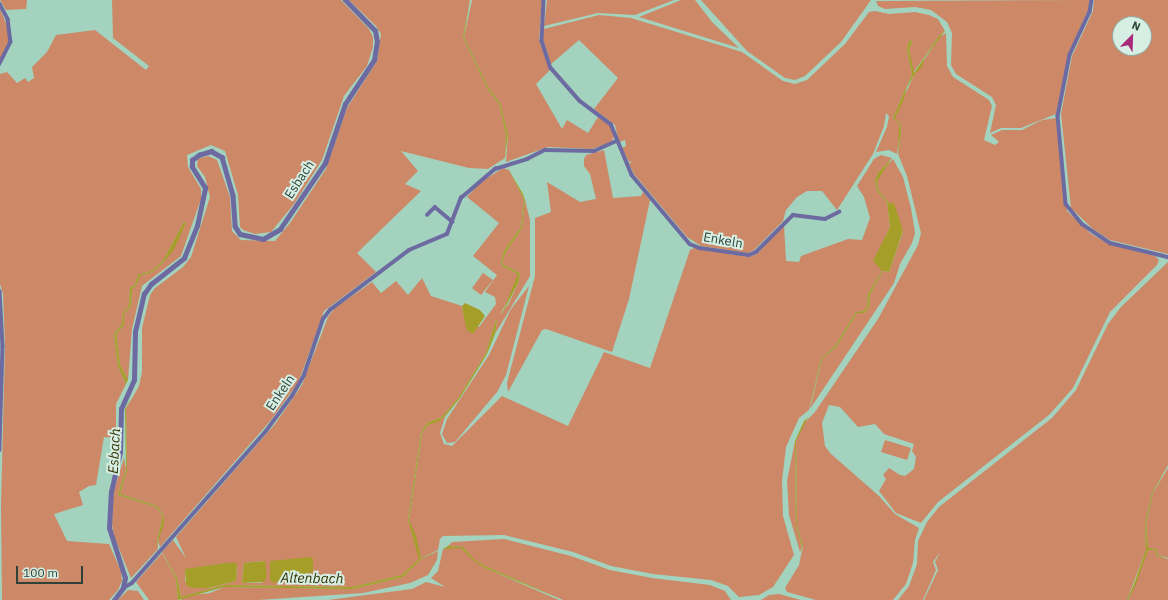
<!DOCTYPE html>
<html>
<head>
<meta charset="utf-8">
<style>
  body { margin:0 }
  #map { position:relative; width:1168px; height:600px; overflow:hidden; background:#a3d3be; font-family:"IBM Plex Sans",sans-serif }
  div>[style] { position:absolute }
  .green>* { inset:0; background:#cd8868 }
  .water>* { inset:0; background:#a59f2a }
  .minor>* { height:3.5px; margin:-1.75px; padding:0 1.75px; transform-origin:1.75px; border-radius:1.75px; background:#6d6aa2 }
  .tertiary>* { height:4.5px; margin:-2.25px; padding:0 2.25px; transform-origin:2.25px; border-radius:2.25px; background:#6d6aa2 }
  span { translate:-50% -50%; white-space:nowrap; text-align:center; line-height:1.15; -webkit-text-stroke:4px #d6eee3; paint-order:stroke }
  .street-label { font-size:13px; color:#2e4239 }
  .water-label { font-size:14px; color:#343201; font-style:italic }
  .north { position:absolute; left:1112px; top:16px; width:40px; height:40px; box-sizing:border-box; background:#d6eee3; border:1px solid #93a99f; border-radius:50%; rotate:23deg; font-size:11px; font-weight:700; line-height:16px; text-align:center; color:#2e4239 }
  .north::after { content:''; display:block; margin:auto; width:14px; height:18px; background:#a8297a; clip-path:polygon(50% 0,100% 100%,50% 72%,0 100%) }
  .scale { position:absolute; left:16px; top:566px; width:67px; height:18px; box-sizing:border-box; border:2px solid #2e4239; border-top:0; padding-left:5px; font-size:12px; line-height:14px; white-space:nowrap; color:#2e4239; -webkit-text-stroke:3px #d6eee3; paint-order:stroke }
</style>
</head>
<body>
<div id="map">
  <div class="green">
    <div style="clip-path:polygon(0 0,27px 0,26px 9px,6px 10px)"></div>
    <div style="clip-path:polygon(112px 0,341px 0,369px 29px,373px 37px,373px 47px,367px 66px,344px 96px,322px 160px,294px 204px,271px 232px,255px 234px,243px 230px,240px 227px,238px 195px,225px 151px,211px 145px,187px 155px,188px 167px,201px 189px,201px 199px,181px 256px,142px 286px,132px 329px,128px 380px,120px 365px,116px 334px,124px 325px,124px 314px,131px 306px,132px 289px,136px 286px,139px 276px,152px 272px,164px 262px,186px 223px,184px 222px,163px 261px,151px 271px,138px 275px,135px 285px,130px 288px,129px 306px,123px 313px,122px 324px,114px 334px,118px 366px,126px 384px,116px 404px,116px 438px,104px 437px,96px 485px,89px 486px,79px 492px,83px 505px,54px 514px,67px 541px,109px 544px,121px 571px,122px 581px,118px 590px,109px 600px,2px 600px,1px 505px,5px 346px,3px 294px,0 284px,0 74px,7px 72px,17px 83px,25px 78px,28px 82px,34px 78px,32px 67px,47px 52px,56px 35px,95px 30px,146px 70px,149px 66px,113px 38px)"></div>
    <div style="clip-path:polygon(349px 0,470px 0,463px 37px,487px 88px,499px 104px,506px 134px,505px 158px,488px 169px,469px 168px,401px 151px,418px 171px,405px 184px,421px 191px,357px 253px,376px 272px,324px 311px,299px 381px,287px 398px,271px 420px,160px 547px,158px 541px,164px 516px,157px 506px,120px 494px,127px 470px,126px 409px,139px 386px,142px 372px,142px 328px,150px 295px,155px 288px,183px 267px,191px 257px,210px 197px,205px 177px,197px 166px,198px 159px,208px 156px,217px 160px,230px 197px,232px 231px,241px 240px,275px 241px,290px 223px,326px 169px,347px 108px,377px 61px,381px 34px,376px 26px)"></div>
    <div style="clip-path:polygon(472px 0,542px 0,539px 40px,550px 70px,536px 84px,562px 129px,567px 120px,588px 133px,598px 117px,612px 127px,615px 135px,611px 142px,592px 149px,548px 147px,506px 162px,508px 134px,500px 103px,488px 87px,464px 37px)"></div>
    <div style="clip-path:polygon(547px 0,674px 0,635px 15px,598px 13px,544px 26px)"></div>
    <div style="clip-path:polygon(681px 0,695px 0,712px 22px,739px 48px,639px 17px)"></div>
    <div style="clip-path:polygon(701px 0,871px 0,841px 42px,805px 76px,795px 80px,785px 78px,747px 51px)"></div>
    <div style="clip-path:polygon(1090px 0,1088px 10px,1068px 55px,1056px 114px,1021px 128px,1001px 128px,990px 133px,996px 105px,992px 97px,956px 74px,951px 65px,952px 33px,947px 22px,931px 10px,915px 7px,885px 9px,878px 6px,876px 1px)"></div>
    <div style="clip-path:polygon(evenodd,1094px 0,1168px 0,1168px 254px,1110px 240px,1093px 229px,1071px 208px,1061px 114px,1072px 56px,1093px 11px,1094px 0,1120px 24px,1144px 24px,1144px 48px,1120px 48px,1120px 24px)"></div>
    <div style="clip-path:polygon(0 9px,8px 28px,9px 41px,0 61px)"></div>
    <div style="clip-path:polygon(875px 11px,889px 14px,915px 12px,929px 15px,938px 19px,945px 31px,939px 36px,913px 73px,909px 49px,912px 43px,910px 39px,907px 49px,912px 74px,893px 118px,899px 123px,900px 132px,897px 154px,889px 150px,876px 152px,887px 127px,889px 116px,886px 113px,884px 126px,873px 154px,837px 210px,822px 191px,807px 191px,797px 197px,786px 210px,783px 221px,754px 250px,748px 253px,701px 246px,687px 237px,634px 174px,629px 164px,632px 161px,629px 162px,622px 148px,626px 146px,625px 140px,619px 142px,615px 125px,594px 109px,618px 78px,579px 40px,551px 64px,543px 39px,544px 29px,599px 15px,631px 18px,742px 52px,783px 81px,795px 84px,807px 80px,845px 44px,869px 12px)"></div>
    <div style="clip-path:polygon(946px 33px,947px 66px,953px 77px,989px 100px,992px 106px,984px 140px,995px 145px,999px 142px,991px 135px,1002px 130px,1022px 130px,1042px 120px,1056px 118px,1067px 211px,1090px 233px,1108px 244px,1155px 256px,1159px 260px,1157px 265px,1110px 312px,1073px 388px,1049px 415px,938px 502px,921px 523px,896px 513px,879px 491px,886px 479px,883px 475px,889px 468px,900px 475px,905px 476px,914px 469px,916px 457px,912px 451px,914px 444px,884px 434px,875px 424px,858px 427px,840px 407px,829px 405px,822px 423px,825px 446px,830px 453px,879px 496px,895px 514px,919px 528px,915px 540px,913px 563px,906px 584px,893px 600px,816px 600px,787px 592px,785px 588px,799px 565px,803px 546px,797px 527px,796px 441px,805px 422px,815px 412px,878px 319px,918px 245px,921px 233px,907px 176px,898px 154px,901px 132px,900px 123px,894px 118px,914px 75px,940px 37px)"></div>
    <div style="clip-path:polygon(604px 150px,613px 198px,641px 196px,643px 192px,650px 200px,629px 299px,612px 352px,546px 329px,542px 330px,508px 392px,507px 383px,535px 276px,535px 218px,551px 212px,547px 182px,580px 202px,596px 199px,590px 174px,584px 166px,584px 159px,586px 155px)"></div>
    <div style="clip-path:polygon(881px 155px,892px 158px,878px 173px,875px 181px,877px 191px,887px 202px,890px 227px,886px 235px,882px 271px,868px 294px,867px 307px,863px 311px,856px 312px,835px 346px,821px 359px,809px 410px,799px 418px,786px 447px,782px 481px,783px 516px,794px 555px,773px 587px,759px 595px,739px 597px,728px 586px,711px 580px,653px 574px,611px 566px,573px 552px,504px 535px,443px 536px,440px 539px,438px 550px,421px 558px,409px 520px,422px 433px,428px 425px,443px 418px,460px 398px,445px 417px,440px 433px,444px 444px,452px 446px,502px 396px,568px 426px,604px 352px,650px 368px,690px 250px,694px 248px,749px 257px,757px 254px,784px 225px,786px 261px,799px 262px,801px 256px,848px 239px,862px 240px,870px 218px,864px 197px,857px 186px,874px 159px)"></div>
    <div style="clip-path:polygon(893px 159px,903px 177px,911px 208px,915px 233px,912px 243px,900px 264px,894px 283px,810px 409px,822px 359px,836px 347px,857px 313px,864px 313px,869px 307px,870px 294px,883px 271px,889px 272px,903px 232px,888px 202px,878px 190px,877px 181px,879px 174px)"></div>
    <div style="clip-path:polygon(evenodd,503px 168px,509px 170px,524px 200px,521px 227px,504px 251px,501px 262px,502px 266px,518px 274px,517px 282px,500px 315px,508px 305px,518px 283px,520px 273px,503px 265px,502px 262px,506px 252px,522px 228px,525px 200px,530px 220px,530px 276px,495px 334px,497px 320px,496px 320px,486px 353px,459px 397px,442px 417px,427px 423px,421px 433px,408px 520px,420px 559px,402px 575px,353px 587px,224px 585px,181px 597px,177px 578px,162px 552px,173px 540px,186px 558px,176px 537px,275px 424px,291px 401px,302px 385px,328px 317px,335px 308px,372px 282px,381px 293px,396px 281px,408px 295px,422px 278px,431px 296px,462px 306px,464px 315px,479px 327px,496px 304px,495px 297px,485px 292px,497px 275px,473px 256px,499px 223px,467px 197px,481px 182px,503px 168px,263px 561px,262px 583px,242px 583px,244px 563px,263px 561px,503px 168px,226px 563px,237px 563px,236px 581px,208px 588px,192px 588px,185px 581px,185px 570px,226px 563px)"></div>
    <div style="clip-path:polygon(1168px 262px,1168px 465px,1152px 493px,1145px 524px,1146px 550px,1127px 600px,924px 600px,938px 570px,935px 562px,940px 552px,933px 562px,936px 570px,923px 600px,898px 600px,909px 586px,917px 564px,918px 541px,927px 522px,939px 507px,1052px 418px,1076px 390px,1108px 324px,1121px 307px)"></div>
    <div style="clip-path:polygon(483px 273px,493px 280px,481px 295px,472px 288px)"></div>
    <div style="clip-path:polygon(529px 286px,506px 375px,497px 392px,455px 442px,447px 443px,442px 434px,447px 419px,489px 355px,511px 309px)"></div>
    <div style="clip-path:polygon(885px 440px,911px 448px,907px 460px,881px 452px)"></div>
    <div style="clip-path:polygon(795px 441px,796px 527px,802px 546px,800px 552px,789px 515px,787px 481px)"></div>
    <div style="clip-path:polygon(124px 458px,126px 469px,118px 495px,156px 507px,163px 516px,157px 541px,158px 549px,131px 578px,114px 536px,112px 524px,113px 493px)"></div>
    <div style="clip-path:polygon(1168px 468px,1168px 558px,1158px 555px,1156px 549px,1148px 548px,1146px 524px,1153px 493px)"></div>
    <div style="clip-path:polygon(504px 539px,571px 556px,610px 570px,652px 578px,710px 585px,725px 591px,731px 600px,563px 600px,485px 566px,475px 560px,463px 547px,448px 546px,452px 542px)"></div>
    <div style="clip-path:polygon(449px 547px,461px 548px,485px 568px,559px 600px,328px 600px,412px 589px,426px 582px,445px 587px,431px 578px,438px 571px,443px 549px)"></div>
    <div style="clip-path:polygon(1148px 550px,1155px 550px,1157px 556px,1168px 559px,1168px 600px,1128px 600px)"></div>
    <div style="clip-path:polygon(438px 551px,437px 560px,428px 575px,410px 583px,363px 593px,258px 600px,181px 600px,184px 596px,210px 593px,224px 587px,353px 589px,403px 577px,421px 559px)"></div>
    <div style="clip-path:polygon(162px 553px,176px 579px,178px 600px,149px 600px,136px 582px)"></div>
    <div style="clip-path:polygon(128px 590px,138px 591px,144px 600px,118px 600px)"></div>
    <div style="clip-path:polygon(779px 594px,801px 600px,761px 600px,769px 595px)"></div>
  </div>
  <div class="water">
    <div style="clip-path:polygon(470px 0,464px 37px,488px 87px,500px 103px,508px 134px,505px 158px,506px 134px,499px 104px,487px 88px,463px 37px)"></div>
    <div style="clip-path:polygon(945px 31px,925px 58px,921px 68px,914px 75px,907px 87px,904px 99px,895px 118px,900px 123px,901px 132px,898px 154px,899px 123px,893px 118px,912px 74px,907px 49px,910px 39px,912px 43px,909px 49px,914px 73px,939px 36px)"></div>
    <div style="clip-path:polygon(892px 158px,877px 181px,878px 190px,889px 203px,894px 203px,903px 231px,889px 272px,883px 271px,870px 294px,869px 307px,864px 313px,857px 313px,836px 347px,822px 359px,809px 410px,821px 359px,835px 346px,856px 312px,863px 311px,867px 307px,868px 294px,882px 271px,873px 261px,890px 227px,887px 202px,877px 191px,875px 181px,878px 173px)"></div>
    <div style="clip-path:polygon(509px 170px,523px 194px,525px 200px,522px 228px,506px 252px,502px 262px,503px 265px,520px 273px,518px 283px,501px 316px,518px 274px,502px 266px,501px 262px,504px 251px,521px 227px,524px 200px)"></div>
    <div style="clip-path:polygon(184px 222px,186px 223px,174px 249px,164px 262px,152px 272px,140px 276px,136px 286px,132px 289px,131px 306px,124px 314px,124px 325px,116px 334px,120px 365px,128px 380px,126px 384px,118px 366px,114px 334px,122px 324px,123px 313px,129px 306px,130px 288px,135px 285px,138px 275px,151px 271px,163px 261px)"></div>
    <div style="clip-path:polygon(465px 303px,480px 310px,485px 316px,473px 334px,467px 330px,464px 318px,462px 306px)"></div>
    <div style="clip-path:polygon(496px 320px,497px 320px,495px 334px,487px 354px,460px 398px,443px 418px,437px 422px,428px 425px,422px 433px,409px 520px,416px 536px,421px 558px,438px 551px,421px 559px,403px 577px,353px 589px,224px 587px,178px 600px,176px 579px,162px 552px,177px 578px,181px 597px,224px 585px,353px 587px,402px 575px,419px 559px,408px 520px,421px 433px,427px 423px,442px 417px,459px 397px,486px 353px)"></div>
    <div style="clip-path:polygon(132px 395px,126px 409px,127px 470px,120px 494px,157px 506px,164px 516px,164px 524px,158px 541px,158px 549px,157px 541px,163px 516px,156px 507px,118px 495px,126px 469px,125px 409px)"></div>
    <div style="clip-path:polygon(808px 417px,796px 441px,797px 527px,803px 546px,800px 553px,802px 546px,796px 527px,795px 441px,804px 421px)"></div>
    <div style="clip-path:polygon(1168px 465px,1153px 493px,1146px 524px,1148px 548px,1156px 549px,1158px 555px,1168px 559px,1157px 556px,1155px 550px,1148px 550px,1136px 584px,1128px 600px,1124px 600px,1127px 600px,1134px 584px,1146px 550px,1145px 524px,1152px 493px)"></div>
    <div style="clip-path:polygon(448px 546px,463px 547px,475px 560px,485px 566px,563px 600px,485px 568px,474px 561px,461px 548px,443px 549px)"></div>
    <div style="clip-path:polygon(310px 557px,313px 559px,313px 572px,273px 583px,270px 580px,270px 561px)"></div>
    <div style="clip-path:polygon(265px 561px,267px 577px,264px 582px,242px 583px,244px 563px)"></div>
    <div style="clip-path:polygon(226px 563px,237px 563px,236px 581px,208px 588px,192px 588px,186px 585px,185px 569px)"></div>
  </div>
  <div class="minor">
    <div style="left:544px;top:0;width:41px;rotate:92.8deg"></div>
    <div style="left:542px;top:41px;width:28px;rotate:72deg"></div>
    <div style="left:551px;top:68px;width:44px;rotate:48.7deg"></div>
    <div style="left:580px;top:101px;width:39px;rotate:37deg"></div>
    <div style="left:611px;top:124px;width:55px;rotate:67.6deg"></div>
    <div style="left:632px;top:175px;width:90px;rotate:50deg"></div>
    <div style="left:690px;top:244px;width:11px;rotate:22deg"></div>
    <div style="left:700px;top:248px;width:49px;rotate:8.1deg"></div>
    <div style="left:749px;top:255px;width:8px;rotate:-23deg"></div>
    <div style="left:756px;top:252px;width:52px;rotate:-45deg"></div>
    <div style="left:793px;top:215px;width:32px;rotate:7deg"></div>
    <div style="left:825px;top:219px;width:16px;rotate:-27deg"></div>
    <div style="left:1092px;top:0;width:12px;rotate:99deg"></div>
    <div style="left:1090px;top:12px;width:47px;rotate:114.9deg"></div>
    <div style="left:1070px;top:55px;width:62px;rotate:101.1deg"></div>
    <div style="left:1058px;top:116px;width:88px;rotate:84.8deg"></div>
    <div style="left:1066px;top:204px;width:26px;rotate:51deg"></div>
    <div style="left:1082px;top:224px;width:34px;rotate:34deg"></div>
    <div style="left:1110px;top:243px;width:60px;rotate:13.6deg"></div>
    <div style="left:0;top:4px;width:17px;rotate:62deg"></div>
    <div style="left:8px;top:19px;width:23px;rotate:83deg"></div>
    <div style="left:11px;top:42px;width:25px;rotate:117deg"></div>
    <div style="left:427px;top:215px;width:11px;rotate:-45deg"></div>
    <div style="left:435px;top:207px;width:23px;rotate:40deg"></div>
    <div style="left:0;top:291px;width:55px;rotate:86.9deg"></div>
    <div style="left:3px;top:346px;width:104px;rotate:91.7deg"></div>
    <div style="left:123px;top:588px;width:10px;rotate:-29deg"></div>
    <div style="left:132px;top:583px;width:113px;rotate:-48.6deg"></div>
    <div style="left:207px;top:498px;width:89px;rotate:-48.6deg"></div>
    <div style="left:266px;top:431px;width:44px;rotate:-53.4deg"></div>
    <div style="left:292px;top:396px;width:24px;rotate:-60deg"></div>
    <div style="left:304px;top:375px;width:59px;rotate:-71.3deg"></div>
    <div style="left:323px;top:319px;width:11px;rotate:-52deg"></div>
    <div style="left:330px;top:310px;width:99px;rotate:-37.2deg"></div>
    <div style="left:409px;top:250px;width:41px;rotate:-22.8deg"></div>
    <div style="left:447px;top:234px;width:39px;rotate:-69deg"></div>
    <div style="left:461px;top:198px;width:45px;rotate:-40.5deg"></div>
    <div style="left:495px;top:169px;width:34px;rotate:-17deg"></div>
    <div style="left:527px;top:159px;width:20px;rotate:-27deg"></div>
    <div style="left:545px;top:150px;width:49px;rotate:1.2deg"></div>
    <div style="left:594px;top:151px;width:24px;rotate:-24deg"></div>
  </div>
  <div class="tertiary">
    <div style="left:114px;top:600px;width:15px;rotate:-53deg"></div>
    <div style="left:123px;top:588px;width:10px;rotate:-79deg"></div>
    <div style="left:125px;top:578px;width:52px;rotate:-107.7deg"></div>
    <div style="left:109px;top:528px;width:36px;rotate:-87deg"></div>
    <div style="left:111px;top:492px;width:41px;rotate:-77.3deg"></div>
    <div style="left:120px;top:452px;width:43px;rotate:-88.7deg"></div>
    <div style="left:121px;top:409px;width:32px;rotate:-66deg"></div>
    <div style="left:134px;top:380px;width:48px;rotate:-88.8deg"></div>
    <div style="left:135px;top:332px;width:39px;rotate:-77deg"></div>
    <div style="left:144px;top:294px;width:12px;rotate:-55deg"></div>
    <div style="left:151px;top:284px;width:42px;rotate:-38.2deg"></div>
    <div style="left:184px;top:258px;width:35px;rotate:-68deg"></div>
    <div style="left:197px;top:226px;width:39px;rotate:-78deg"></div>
    <div style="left:205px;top:188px;width:25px;rotate:-122deg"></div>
    <div style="left:192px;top:167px;width:7px;rotate:-90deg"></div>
    <div style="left:192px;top:160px;width:9px;rotate:-36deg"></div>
    <div style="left:199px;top:155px;width:13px;rotate:-18deg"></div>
    <div style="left:211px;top:151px;width:13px;rotate:29deg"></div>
    <div style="left:222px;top:157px;width:40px;rotate:74deg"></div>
    <div style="left:233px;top:195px;width:31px;rotate:86deg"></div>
    <div style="left:235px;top:226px;width:9px;rotate:58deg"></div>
    <div style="left:240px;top:234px;width:24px;rotate:12deg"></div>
    <div style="left:263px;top:239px;width:20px;rotate:-30deg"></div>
    <div style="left:280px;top:229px;width:80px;rotate:-55.7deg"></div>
    <div style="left:325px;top:163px;width:62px;rotate:-71.3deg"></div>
    <div style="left:345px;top:104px;width:53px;rotate:-56.6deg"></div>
    <div style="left:374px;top:60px;width:18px;rotate:-81deg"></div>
    <div style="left:377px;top:42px;width:11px;rotate:-100deg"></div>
    <div style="left:375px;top:31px;width:43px;rotate:-134.1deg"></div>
  </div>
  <div class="street-label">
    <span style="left:300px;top:180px;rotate:-57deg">Esbach</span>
    <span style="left:723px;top:241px;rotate:10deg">Enkeln</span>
    <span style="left:281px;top:393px;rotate:-56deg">Enkeln</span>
  </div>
  <div class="water-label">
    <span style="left:114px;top:451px;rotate:-87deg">Esbach</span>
    <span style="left:312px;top:578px;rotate:1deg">Altenbach</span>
  </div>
  <div class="north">N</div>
  <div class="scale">100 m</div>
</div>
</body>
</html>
